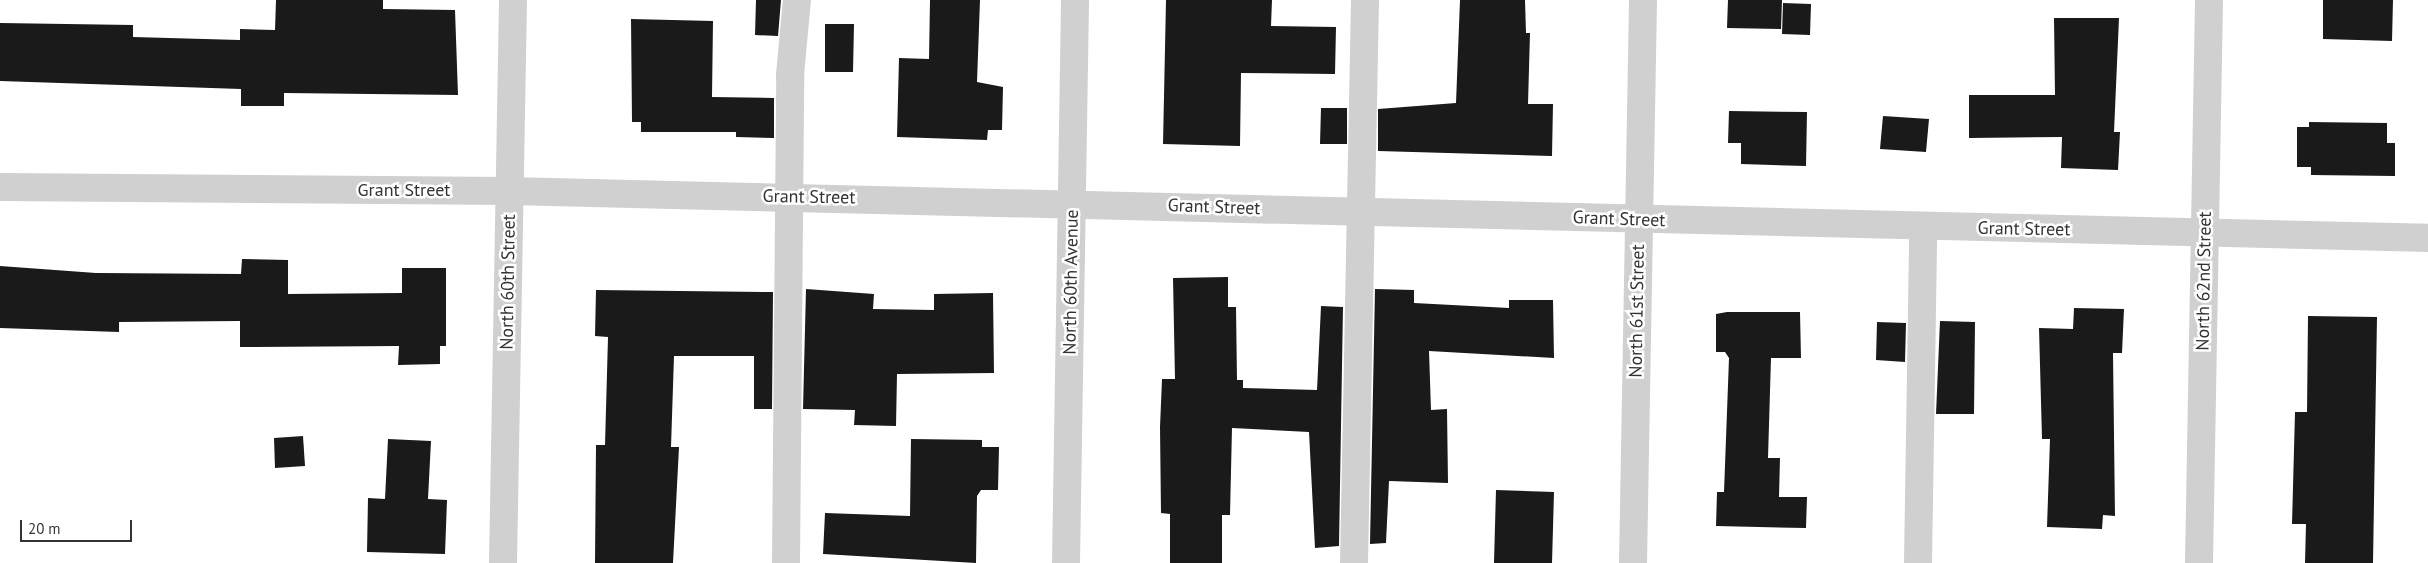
<!DOCTYPE html>
<html>
<head>
<meta charset="utf-8">
<style>
  body { margin:0 }
  #map { position:relative; width:2428px; height:563px; overflow:hidden; background:#fff; font-family:"PT Sans",sans-serif }
  div>[style] { position:absolute }
  .building>* { inset:0; background:#1a1a1a }
  .minor>* { height:28px; margin:-14px; padding:0 14px; transform-origin:14px; border-radius:14px; background:#d0d0d0 }
  span { translate:-50% -50%; white-space:nowrap; text-align:center; line-height:1.15; -webkit-text-stroke:5px #fff; paint-order:stroke }
  .street-label { font-size:18px; color:#333 }
  .scale { position:absolute; left:20px; top:520px; width:112px; height:22px; box-sizing:border-box; border:2px solid #333; border-top:0; padding-left:6px; font-size:15px; line-height:18px; white-space:nowrap; color:#333; -webkit-text-stroke:4px #fff; paint-order:stroke }
</style>
</head>
<body>
<div id="map">
  <div class="building">
    <div style="clip-path:polygon(276px 0,383px 0,383px 9px,455px 10px,458px 95px,284px 93px,284px 106px,241px 106px,241px 89px,0 81px,0 23px,133px 25px,133px 37px,240px 40px,240px 29px,275px 30px)"></div>
    <div style="clip-path:polygon(756px 0,781px 0,778px 36px,755px 35px)"></div>
    <div style="clip-path:polygon(930px 0,980px 0,977px 82px,1003px 87px,1002px 130px,988px 130px,987px 140px,897px 137px,899px 58px,929px 59px)"></div>
    <div style="clip-path:polygon(1166px 0,1272px 0,1271px 26px,1336px 27px,1335px 74px,1241px 73px,1240px 146px,1163px 144px)"></div>
    <div style="clip-path:polygon(1460px 0,1525px 0,1526px 33px,1530px 33px,1528px 104px,1553px 104px,1552px 156px,1378px 151px,1378px 109px,1456px 103px)"></div>
    <div style="clip-path:polygon(1728px 0,1782px 0,1781px 29px,1727px 28px)"></div>
    <div style="clip-path:polygon(2323px 0,2393px 0,2392px 41px,2323px 39px)"></div>
    <div style="clip-path:polygon(1783px 3px,1811px 4px,1810px 35px,1782px 34px)"></div>
    <div style="clip-path:polygon(2054px 18px,2119px 18px,2114px 132px,2120px 132px,2118px 170px,2061px 168px,2062px 137px,1969px 138px,1969px 95px,2055px 95px)"></div>
    <div style="clip-path:polygon(631px 19px,713px 21px,712px 97px,774px 98px,774px 138px,736px 137px,736px 132px,641px 132px,641px 122px,632px 122px)"></div>
    <div style="clip-path:polygon(825px 24px,854px 24px,853px 72px,825px 72px)"></div>
    <div style="clip-path:polygon(1321px 108px,1347px 108px,1347px 144px,1320px 144px)"></div>
    <div style="clip-path:polygon(1729px 111px,1807px 112px,1806px 166px,1741px 164px,1741px 143px,1728px 143px)"></div>
    <div style="clip-path:polygon(1883px 116px,1929px 119px,1926px 152px,1880px 149px)"></div>
    <div style="clip-path:polygon(2309px 122px,2387px 123px,2387px 143px,2395px 143px,2395px 176px,2311px 175px,2311px 167px,2297px 167px,2297px 127px,2309px 127px)"></div>
    <div style="clip-path:polygon(242px 259px,288px 260px,288px 294px,402px 293px,402px 268px,446px 268px,446px 346px,440px 346px,440px 364px,398px 365px,399px 346px,240px 347px,240px 321px,119px 322px,119px 332px,0 328px,0 266px,96px 273px,241px 274px)"></div>
    <div style="clip-path:polygon(1228px 277px,1228px 307px,1236px 307px,1237px 380px,1243px 380px,1243px 388px,1317px 390px,1321px 306px,1343px 307px,1339px 546px,1315px 548px,1309px 432px,1232px 428px,1230px 515px,1222px 515px,1222px 563px,1170px 563px,1170px 514px,1161px 513px,1160px 427px,1162px 379px,1175px 379px,1173px 278px)"></div>
    <div style="clip-path:polygon(806px 289px,874px 294px,873px 309px,934px 310px,934px 294px,993px 293px,994px 373px,897px 374px,896px 426px,854px 425px,855px 410px,803px 409px)"></div>
    <div style="clip-path:polygon(1375px 289px,1414px 290px,1414px 303px,1509px 308px,1509px 300px,1553px 300px,1554px 358px,1429px 351px,1431px 410px,1447px 409px,1448px 483px,1389px 481px,1386px 543px,1370px 544px)"></div>
    <div style="clip-path:polygon(596px 290px,773px 292px,772px 409px,754px 409px,754px 356px,674px 356px,671px 447px,679px 447px,673px 563px,595px 563px,596px 445px,605px 445px,608px 337px,595px 336px)"></div>
    <div style="clip-path:polygon(2074px 308px,2124px 309px,2122px 353px,2113px 353px,2115px 516px,2103px 515px,2102px 529px,2047px 527px,2050px 439px,2042px 439px,2039px 328px,2073px 329px)"></div>
    <div style="clip-path:polygon(1727px 312px,1800px 312px,1801px 358px,1771px 358px,1768px 458px,1780px 458px,1779px 497px,1807px 497px,1806px 528px,1716px 526px,1717px 492px,1724px 492px,1729px 358px,1725px 352px,1716px 352px,1716px 314px)"></div>
    <div style="clip-path:polygon(2308px 316px,2377px 317px,2373px 563px,2305px 563px,2306px 524px,2292px 524px,2295px 412px,2307px 412px)"></div>
    <div style="clip-path:polygon(1940px 321px,1975px 322px,1974px 414px,1936px 414px)"></div>
    <div style="clip-path:polygon(1877px 322px,1906px 323px,1905px 362px,1876px 360px)"></div>
    <div style="clip-path:polygon(303px 436px,305px 466px,275px 468px,274px 438px)"></div>
    <div style="clip-path:polygon(388px 439px,431px 441px,428px 499px,447px 500px,445px 554px,367px 552px,368px 498px,385px 499px)"></div>
    <div style="clip-path:polygon(911px 439px,982px 440px,982px 447px,999px 447px,998px 490px,981px 490px,977px 496px,976px 563px,823px 554px,825px 513px,910px 516px)"></div>
    <div style="clip-path:polygon(1496px 490px,1554px 492px,1552px 563px,1494px 563px)"></div>
  </div>
  <div class="minor">
    <div style="left:0;top:187px;width:510px;rotate:0.45deg"></div>
    <div style="left:510px;top:191px;width:1919px;rotate:1.4deg"></div>
    <div style="left:503px;top:563px;width:563px;rotate:-88.98deg"></div>
    <div style="left:786px;top:563px;width:488px;rotate:-89.5deg"></div>
    <div style="left:790px;top:75px;width:75px;rotate:-84.7deg"></div>
    <div style="left:1066px;top:563px;width:563px;rotate:-89.08deg"></div>
    <div style="left:1354px;top:563px;width:563px;rotate:-88.88deg"></div>
    <div style="left:1633px;top:563px;width:563px;rotate:-88.98deg"></div>
    <div style="left:1918px;top:563px;width:336px;rotate:-89.1deg"></div>
    <div style="left:2199px;top:563px;width:563px;rotate:-88.98deg"></div>
  </div>
  <div class="street-label">
    <span style="left:404px;top:190px">Grant Street</span>
    <span style="left:809px;top:197px;rotate:1deg">Grant Street</span>
    <span style="left:1214px;top:207px;rotate:2deg">Grant Street</span>
    <span style="left:1619px;top:219px;rotate:2deg">Grant Street</span>
    <span style="left:2024px;top:229px;rotate:1deg">Grant Street</span>
    <span style="left:2204px;top:281px;rotate:-89deg">North 62nd Street</span>
    <span style="left:508px;top:282px;rotate:-89deg">North 60th Street</span>
    <span style="left:1071px;top:282px;rotate:-89deg">North 60th Avenue</span>
    <span style="left:1637px;top:311px;rotate:-89deg">North 61st Street</span>
  </div>
  <div class="scale">20 m</div>
</div>
</body>
</html>
